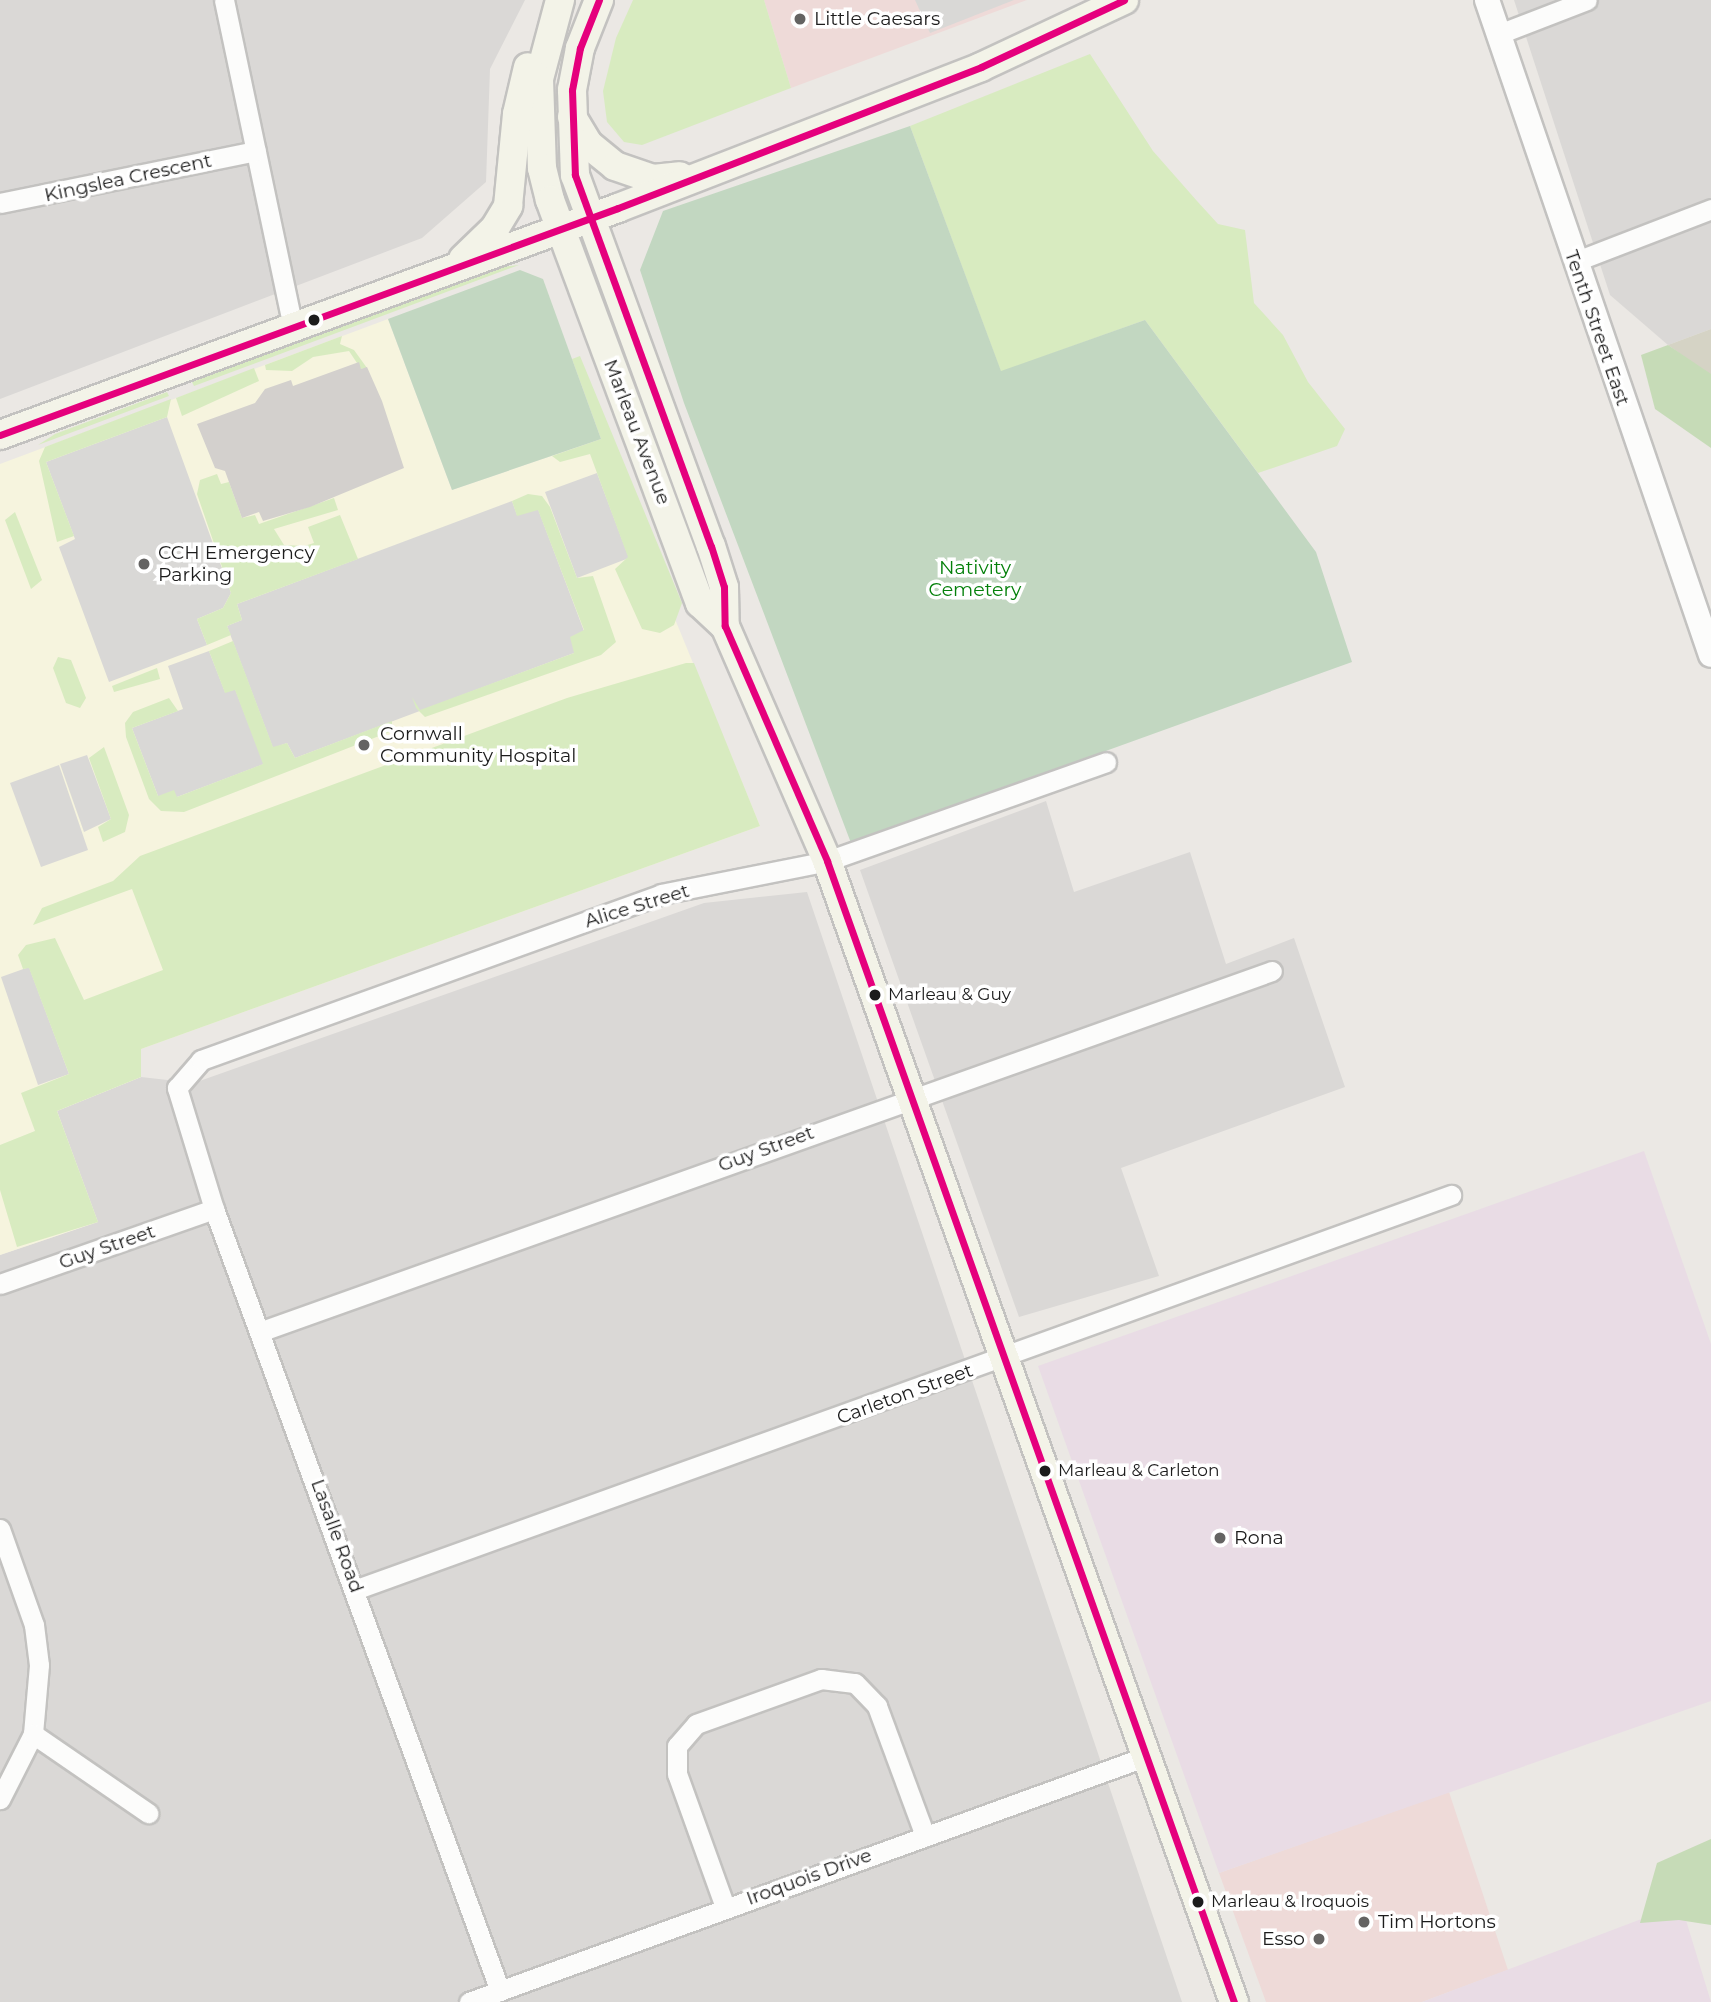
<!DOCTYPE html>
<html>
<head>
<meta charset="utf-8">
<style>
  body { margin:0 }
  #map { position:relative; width:1711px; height:2002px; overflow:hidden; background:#ebe8e4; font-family:Montserrat,sans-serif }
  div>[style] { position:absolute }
  .residential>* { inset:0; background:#dad8d6 }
  .commercial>* { inset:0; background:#eedad8 }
  .industrial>* { inset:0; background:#e9dce5 }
  .education>* { inset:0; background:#f6f4de }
  .religious>* { inset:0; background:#d9d8d6 }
  .construction>* { inset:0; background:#d5d3c5 }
  .grass>* { inset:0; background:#d8ebc0 }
  .forest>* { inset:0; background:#c6dbb7 }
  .cemetery>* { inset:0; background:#c2d7c1 }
  .building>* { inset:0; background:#d3d0cd }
  .roads { filter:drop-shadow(2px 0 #c3c2c0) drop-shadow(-2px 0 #c3c2c0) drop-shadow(0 2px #c3c2c0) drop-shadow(0 -2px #c3c2c0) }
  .minor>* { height:19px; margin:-9.5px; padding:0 9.5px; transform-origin:9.5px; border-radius:9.5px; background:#fcfcfb }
  .tertiary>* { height:24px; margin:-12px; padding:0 12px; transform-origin:12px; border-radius:12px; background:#fcfcfb }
  .secondary>* { height:28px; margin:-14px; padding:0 14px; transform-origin:14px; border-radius:14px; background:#f3f3e8 }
  .bus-1>* { height:7px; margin:-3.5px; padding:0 3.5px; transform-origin:3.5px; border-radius:3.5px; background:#e5007d }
  .dots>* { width:19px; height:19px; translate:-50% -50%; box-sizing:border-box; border:4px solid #fff; border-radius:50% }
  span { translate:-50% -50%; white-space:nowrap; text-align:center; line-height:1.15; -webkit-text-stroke:7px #fff; paint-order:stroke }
  .bus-label { font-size:17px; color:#1c1c1c }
  .left { translate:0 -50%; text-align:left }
  .poi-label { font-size:19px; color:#1c1c1c }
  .right { translate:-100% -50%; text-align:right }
  .street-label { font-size:19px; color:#1c1c1c }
  .park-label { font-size:19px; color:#04800a }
</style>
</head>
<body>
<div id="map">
  <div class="residential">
    <div style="clip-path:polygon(0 0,525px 0,490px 69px,486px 182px,422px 238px,0 399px)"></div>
    <div style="clip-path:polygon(1514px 0,1711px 0,1711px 329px,1668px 345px,1610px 295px)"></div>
    <div style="clip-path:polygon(1046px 801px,1074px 892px,1190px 852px,1226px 964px,1294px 938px,1345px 1087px,1121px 1168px,1159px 1276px,1019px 1317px,860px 870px)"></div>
    <div style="clip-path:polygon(807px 892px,1182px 2002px,0 2002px,0 1255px,97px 1222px,57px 1111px,141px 1077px,194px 1083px,704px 903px)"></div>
  </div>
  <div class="commercial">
    <div style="clip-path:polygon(764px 0,1027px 0,791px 88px)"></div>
    <div style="clip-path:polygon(1449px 1792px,1508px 1970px,1422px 2002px,1266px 2002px,1219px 1873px)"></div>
  </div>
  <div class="industrial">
    <div style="clip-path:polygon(1644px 1151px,1711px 1344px,1711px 1701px,1219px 1873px,1038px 1366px)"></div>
    <div style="clip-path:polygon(1681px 1904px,1711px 2002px,1422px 2002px)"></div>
  </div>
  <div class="education">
    <div style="clip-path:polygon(388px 319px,452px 490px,601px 439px,760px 826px,141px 1049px,141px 1077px,57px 1111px,98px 1222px,0 1255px,0 464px)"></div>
  </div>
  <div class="religious">
    <div style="clip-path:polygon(915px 0,1014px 0,930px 33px)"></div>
    <div style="clip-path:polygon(167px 417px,231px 593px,223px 608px,197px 619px,207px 645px,109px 682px,59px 547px,75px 539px,46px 462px)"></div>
    <div style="clip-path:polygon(597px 473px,629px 558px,577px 578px,545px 492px)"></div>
    <div style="clip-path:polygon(512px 501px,517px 515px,538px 509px,584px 631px,574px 653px,295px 758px,287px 743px,273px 748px,227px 626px,242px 620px,237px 604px)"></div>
    <div style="clip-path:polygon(209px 651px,225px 692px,235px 689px,264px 764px,177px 797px,158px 796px,132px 728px,183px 709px,168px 666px)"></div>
    <div style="clip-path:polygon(87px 755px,111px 819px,84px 832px,60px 764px)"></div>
    <div style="clip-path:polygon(59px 765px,88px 850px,41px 867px,10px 783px)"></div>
    <div style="clip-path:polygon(29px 967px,69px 1074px,38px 1085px,1px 977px)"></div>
  </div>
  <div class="construction">
    <div style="clip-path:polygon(1711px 329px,1711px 376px,1668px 345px)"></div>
  </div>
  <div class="grass">
    <div style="clip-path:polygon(633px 0,764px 0,791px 88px,642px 145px,624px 142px,607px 122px,603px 91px,616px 38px)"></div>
    <div style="clip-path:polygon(1090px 54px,1153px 151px,1197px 201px,1218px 224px,1245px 230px,1254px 303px,1283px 335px,1308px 382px,1345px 429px,1337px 446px,1258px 473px,1145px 320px,1001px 372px,910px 126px)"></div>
    <div style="clip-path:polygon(519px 265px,194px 386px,192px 382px,500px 267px)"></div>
    <div style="clip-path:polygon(342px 336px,340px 344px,354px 350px,367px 368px,361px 369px,349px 351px,313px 357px,292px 371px,266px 370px,265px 365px)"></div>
    <div style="clip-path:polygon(580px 356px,682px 603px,674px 625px,660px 633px,642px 629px,615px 569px,628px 557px,590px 454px,560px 462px,552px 456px,601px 439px,572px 359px)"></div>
    <div style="clip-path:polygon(254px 368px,259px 381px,182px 416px,176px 398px)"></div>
    <div style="clip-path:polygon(167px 392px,169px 396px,38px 445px,55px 434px)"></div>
    <div style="clip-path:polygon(171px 399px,167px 417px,46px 462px,74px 536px,57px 542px,39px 461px,45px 447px)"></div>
    <div style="clip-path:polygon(217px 474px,221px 484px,229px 482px,242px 518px,255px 515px,259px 524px,334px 498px,338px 510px,274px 529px,284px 545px,304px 546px,314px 543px,308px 527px,340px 515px,358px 559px,237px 604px,242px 620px,227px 626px,231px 635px,207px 645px,197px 619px,223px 608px,231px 593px,197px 494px,200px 480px)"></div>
    <div style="clip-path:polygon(528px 494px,542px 496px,550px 507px,577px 578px,593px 576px,616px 642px,601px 655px,425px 717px,416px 708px,412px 697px,420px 710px,574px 653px,570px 637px,584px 630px,538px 510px,517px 516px,512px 501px)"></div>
    <div style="clip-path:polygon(15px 512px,42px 580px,31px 589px,5px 520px)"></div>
    <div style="clip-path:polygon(233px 641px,273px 747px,287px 743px,295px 758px,392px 721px,392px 714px,392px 731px,184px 812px,161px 811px,149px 799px,126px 737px,125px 723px,133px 712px,169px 698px,178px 711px,132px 728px,158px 796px,174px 790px,177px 797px,263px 764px,235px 690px,225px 693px,209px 651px)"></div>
    <div style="clip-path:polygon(58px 657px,71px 660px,86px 698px,80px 708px,66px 703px,53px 668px)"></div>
    <div style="clip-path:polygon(686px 663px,694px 663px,760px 826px,141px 1049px,141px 1077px,57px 1111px,98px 1222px,17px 1247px,0 1190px,0 1145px,35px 1131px,21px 1093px,69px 1074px,29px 968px,23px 969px,18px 955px,26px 945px,55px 938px,84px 1000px,163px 970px,132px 889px,33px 925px,42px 908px,113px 881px,140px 856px,567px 698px)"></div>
    <div style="clip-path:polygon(157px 668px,160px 679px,114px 692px,112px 686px)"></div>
    <div style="clip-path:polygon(104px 747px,129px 815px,125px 832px,103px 842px,98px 827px,111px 819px,89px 758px)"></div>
  </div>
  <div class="forest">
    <div style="clip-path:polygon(1668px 345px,1711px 374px,1711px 448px,1655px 409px,1641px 355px)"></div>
    <div style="clip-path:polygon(1711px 1839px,1711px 1925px,1679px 1920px,1640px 1923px,1657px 1863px)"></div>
  </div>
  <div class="cemetery">
    <div style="clip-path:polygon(910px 126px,1001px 371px,1145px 320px,1316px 552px,1352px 662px,851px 843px,684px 403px,640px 270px,663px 211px)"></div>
    <div style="clip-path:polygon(520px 270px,543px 279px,601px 439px,452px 490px,388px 319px)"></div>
  </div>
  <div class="building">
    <div style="clip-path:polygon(359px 362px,361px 369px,367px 367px,382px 401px,404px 468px,310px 507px,263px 521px,259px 512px,242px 518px,225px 471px,215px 468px,197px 424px,255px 403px,265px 389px,291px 380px,293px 386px)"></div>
  </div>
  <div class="roads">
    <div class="minor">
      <div style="left:224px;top:0;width:334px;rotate:78.1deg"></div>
      <div style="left:1499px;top:34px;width:94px;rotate:-21.1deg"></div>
      <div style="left:0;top:203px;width:261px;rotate:-11.5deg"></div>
      <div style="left:1574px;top:262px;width:147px;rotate:-21.1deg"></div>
      <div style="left:0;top:1284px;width:227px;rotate:-19.3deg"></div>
      <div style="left:262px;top:1331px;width:1072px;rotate:-19.62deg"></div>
      <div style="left:0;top:1529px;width:102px;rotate:70.5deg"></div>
      <div style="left:34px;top:1625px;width:40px;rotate:82.9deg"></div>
      <div style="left:39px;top:1665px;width:69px;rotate:95deg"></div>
      <div style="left:33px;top:1734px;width:73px;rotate:116.9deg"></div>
      <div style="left:357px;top:1589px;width:1163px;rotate:-19.81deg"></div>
      <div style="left:33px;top:1734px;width:140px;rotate:34.5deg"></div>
      <div style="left:725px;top:1907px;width:141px;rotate:-109.8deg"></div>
      <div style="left:677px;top:1774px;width:28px;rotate:-90deg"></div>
      <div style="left:677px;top:1746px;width:29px;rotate:-49deg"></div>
      <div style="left:696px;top:1724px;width:133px;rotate:-19.8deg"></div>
      <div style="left:821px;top:1679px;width:34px;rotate:7deg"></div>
      <div style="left:855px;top:1683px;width:32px;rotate:46deg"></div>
      <div style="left:877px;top:1706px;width:139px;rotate:69.7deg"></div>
      <div style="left:500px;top:1991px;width:833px;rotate:-110.09deg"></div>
      <div style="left:214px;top:1209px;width:127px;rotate:-107deg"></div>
      <div style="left:177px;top:1088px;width:37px;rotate:-49deg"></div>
      <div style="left:201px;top:1060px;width:489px;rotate:-19.8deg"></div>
      <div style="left:661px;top:894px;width:169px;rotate:-11.2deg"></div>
      <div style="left:827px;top:861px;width:296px;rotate:-19.5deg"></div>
      <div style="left:469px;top:2002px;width:724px;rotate:-19.94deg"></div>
    </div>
    <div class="tertiary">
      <div style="left:1487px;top:0;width:692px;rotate:71.12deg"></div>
    </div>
    <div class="secondary">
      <div style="left:560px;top:0;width:82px;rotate:104.9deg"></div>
      <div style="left:539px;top:79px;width:89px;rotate:88.1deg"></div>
      <div style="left:542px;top:168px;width:33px;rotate:76deg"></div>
      <div style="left:550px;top:200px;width:430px;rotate:69.6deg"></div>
      <div style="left:700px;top:603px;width:34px;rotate:43deg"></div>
      <div style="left:725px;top:626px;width:256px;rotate:66.5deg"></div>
      <div style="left:827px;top:861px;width:1211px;rotate:70.37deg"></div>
      <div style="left:599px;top:0;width:52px;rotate:111.6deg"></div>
      <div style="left:580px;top:48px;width:43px;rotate:100.8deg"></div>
      <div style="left:572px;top:90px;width:85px;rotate:88deg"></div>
      <div style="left:575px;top:175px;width:395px;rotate:69.9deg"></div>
      <div style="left:711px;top:546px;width:43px;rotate:72.4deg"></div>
      <div style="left:724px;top:587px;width:39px;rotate:89deg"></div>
      <div style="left:572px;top:117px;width:31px;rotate:59deg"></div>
      <div style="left:588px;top:144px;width:35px;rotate:39deg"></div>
      <div style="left:615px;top:166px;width:40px;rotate:18.9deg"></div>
      <div style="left:653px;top:179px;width:27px;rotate:-6deg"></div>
      <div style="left:463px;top:259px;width:45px;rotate:-44.1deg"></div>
      <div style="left:495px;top:228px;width:26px;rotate:-59deg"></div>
      <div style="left:508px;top:206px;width:92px;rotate:-84.4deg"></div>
      <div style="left:517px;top:114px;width:48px;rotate:-76.8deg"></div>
      <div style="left:0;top:435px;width:658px;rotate:-20.17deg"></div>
      <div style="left:618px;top:208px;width:389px;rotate:-21.2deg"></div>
      <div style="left:981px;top:67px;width:158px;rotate:-25.1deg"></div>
    </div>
  </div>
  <div class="bus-1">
    <div style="left:599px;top:0;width:52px;rotate:111.6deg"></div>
    <div style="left:580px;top:48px;width:43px;rotate:100.8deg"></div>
    <div style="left:572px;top:90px;width:85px;rotate:88deg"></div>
    <div style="left:575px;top:175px;width:395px;rotate:69.9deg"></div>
    <div style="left:711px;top:546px;width:43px;rotate:72.4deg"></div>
    <div style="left:724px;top:587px;width:39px;rotate:89deg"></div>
    <div style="left:725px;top:626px;width:256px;rotate:66.5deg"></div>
    <div style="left:827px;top:861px;width:1211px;rotate:70.37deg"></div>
    <div style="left:0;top:435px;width:658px;rotate:-20.17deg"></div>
    <div style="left:618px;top:208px;width:389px;rotate:-21.2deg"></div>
    <div style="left:981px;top:67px;width:158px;rotate:-25.1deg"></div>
  </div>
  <div class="dots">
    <div style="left:800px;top:19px;background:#646362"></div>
    <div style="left:314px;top:320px;background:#1c1c1c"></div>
    <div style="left:144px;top:564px;background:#646362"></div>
    <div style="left:364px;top:745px;background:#646362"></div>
    <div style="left:875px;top:995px;background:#1c1c1c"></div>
    <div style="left:1045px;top:1471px;background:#1c1c1c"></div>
    <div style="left:1220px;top:1538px;background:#646362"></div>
    <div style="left:1198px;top:1902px;background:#1c1c1c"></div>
    <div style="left:1364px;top:1922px;background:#646362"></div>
    <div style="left:1319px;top:1939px;background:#646362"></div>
  </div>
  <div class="bus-label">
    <span class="left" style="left:888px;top:995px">Marleau &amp; Guy</span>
    <span class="left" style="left:1058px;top:1471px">Marleau &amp; Carleton</span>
    <span class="left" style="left:1211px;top:1902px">Marleau &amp; Iroquois</span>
  </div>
  <div class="poi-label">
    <span class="left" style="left:814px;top:19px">Little Caesars</span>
    <span class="left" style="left:158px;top:564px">CCH Emergency<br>Parking</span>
    <span class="left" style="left:380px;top:745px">Cornwall<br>Community Hospital</span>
    <span class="left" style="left:1234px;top:1538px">Rona</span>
    <span class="left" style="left:1378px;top:1922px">Tim Hortons</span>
    <span class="right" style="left:1305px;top:1939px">Esso</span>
  </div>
  <div class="street-label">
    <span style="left:128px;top:178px;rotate:-12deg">Kingslea Crescent</span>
    <span style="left:1597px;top:328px;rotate:71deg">Tenth Street East</span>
    <span style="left:637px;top:432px;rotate:69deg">Marleau Avenue</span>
    <span style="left:637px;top:906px;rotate:-17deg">Alice Street</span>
    <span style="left:766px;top:1149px;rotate:-20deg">Guy Street</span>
    <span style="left:107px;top:1247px;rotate:-19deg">Guy Street</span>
    <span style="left:905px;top:1394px;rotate:-20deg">Carleton Street</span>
    <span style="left:337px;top:1536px;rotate:70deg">Lasalle Road</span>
    <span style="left:809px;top:1877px;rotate:-20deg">Iroquois Drive</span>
  </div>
  <div class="park-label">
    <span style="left:975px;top:579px">Nativity<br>Cemetery</span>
  </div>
</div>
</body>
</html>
